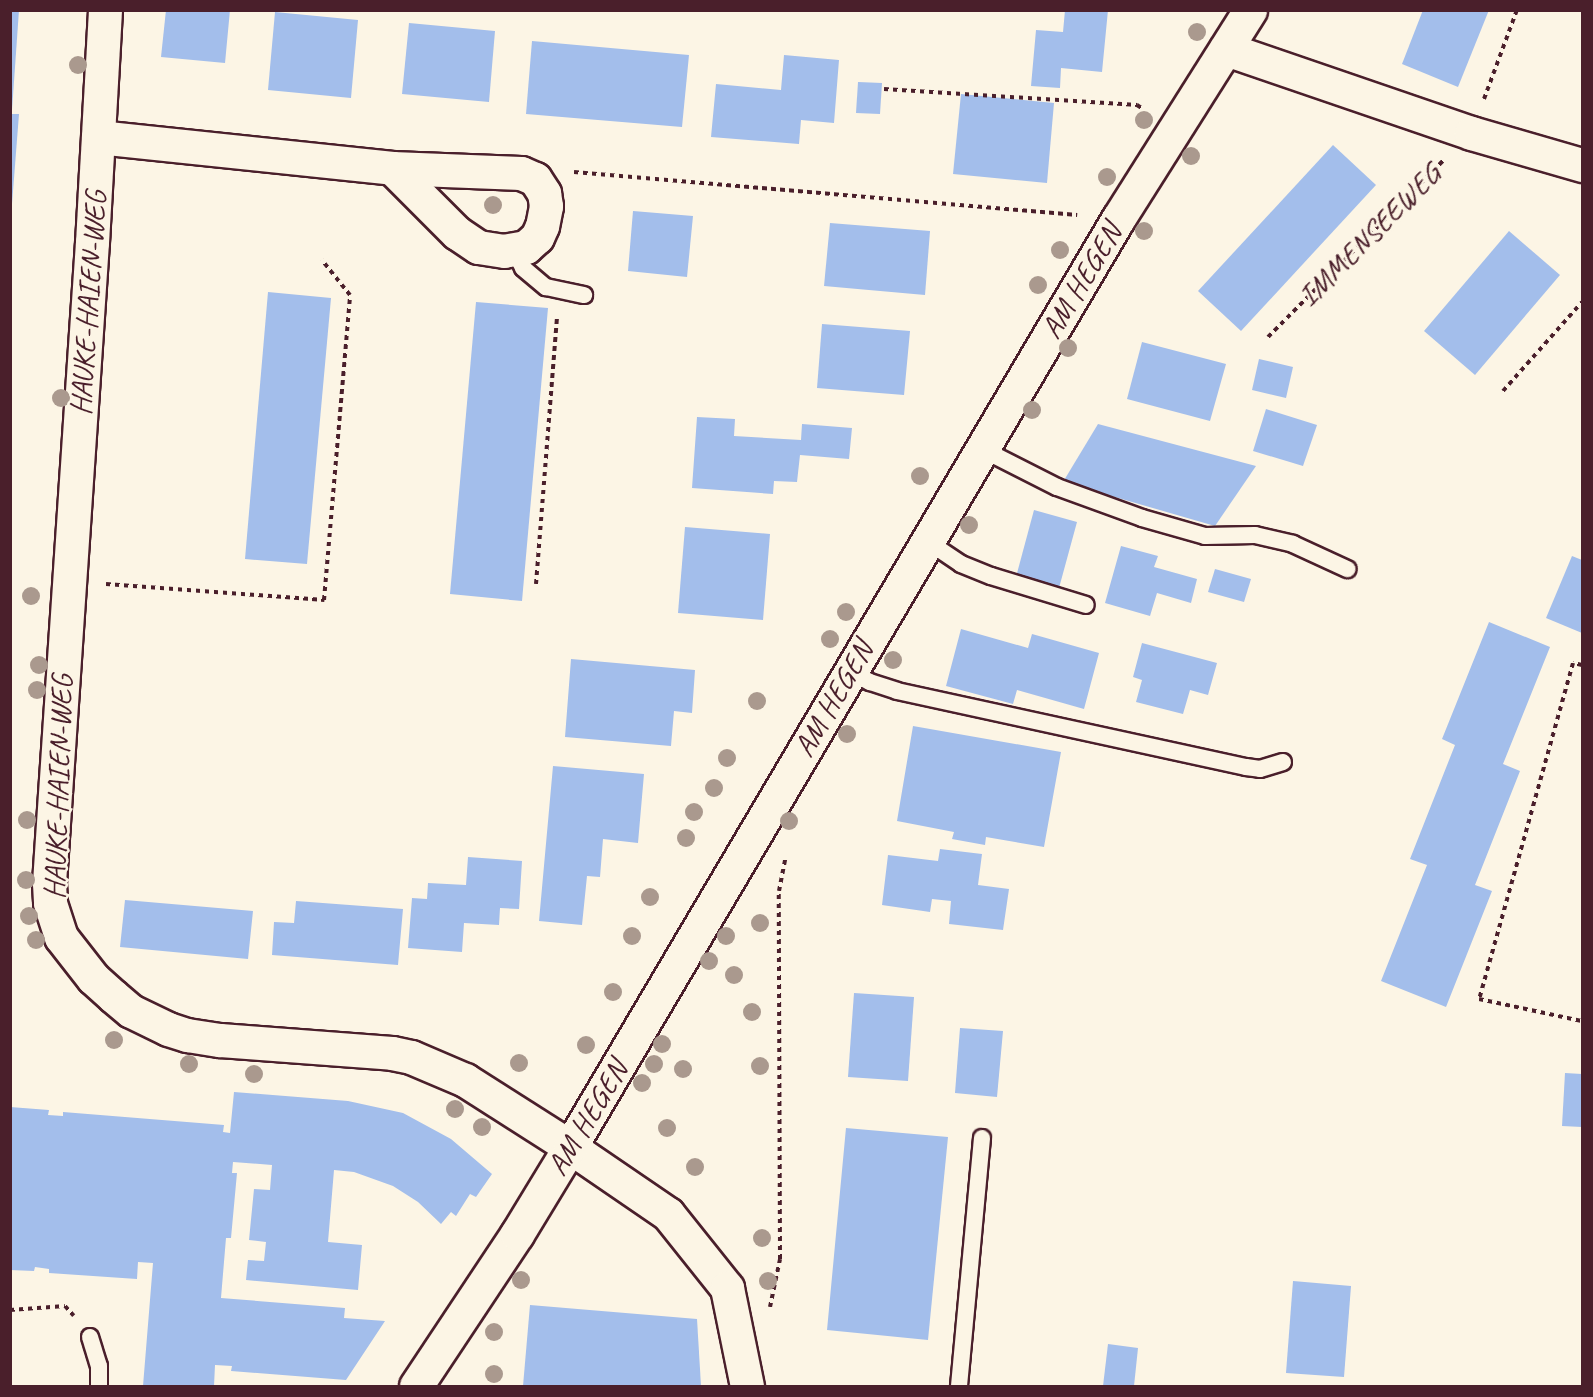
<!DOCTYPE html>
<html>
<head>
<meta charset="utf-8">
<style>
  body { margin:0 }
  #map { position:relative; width:1593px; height:1397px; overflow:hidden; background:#fcf5e5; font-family:Caveat,sans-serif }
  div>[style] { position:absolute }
  .building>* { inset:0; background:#a3beeb }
  .path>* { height:4px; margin-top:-2px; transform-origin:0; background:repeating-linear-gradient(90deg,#4a1f2b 0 4.5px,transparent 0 9px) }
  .roads { filter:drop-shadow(2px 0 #4a1f2b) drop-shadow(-2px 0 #4a1f2b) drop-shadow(0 2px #4a1f2b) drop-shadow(0 -2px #4a1f2b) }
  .lane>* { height:16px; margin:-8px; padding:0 8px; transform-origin:8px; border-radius:8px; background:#fcf5e5 }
  .street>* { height:33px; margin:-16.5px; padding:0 16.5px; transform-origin:16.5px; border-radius:16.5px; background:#fcf5e5 }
  .trees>* { width:18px; height:18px; margin:-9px; border-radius:50%; background:#aa998e }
  span { translate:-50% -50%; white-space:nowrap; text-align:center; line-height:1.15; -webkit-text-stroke:5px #fcf5e5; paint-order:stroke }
  .street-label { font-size:30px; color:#4a1f2b }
  .frame { position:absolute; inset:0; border:12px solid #4a1f2b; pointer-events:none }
</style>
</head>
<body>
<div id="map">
  <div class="building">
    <div style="clip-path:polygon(10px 10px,19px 10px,12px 110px,10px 109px)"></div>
    <div style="clip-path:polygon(166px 10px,230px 10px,225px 63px,161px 57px)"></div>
    <div style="clip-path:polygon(1065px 10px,1108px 10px,1102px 72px,1061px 68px,1060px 88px,1031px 86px,1036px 30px,1063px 32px)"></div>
    <div style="clip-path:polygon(1423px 10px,1489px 10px,1458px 87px,1402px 64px)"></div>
    <div style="clip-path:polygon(275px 12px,358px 20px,351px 98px,268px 90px)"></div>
    <div style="clip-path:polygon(409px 23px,495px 31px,489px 102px,402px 94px)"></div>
    <div style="clip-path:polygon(532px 41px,689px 55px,682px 127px,526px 114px)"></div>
    <div style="clip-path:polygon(784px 55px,839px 60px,834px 123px,801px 120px,799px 144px,711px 137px,716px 84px,781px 90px)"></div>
    <div style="clip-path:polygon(858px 82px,882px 83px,880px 114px,856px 113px)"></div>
    <div style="clip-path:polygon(961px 94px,1054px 103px,1047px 183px,953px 174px)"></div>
    <div style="clip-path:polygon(10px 114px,19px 114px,12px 204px,10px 204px)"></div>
    <div style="clip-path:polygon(1333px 145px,1376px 185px,1241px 331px,1198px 291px)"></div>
    <div style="clip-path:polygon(633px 211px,693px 216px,687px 277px,628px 271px)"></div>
    <div style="clip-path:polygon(830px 223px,930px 231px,925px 295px,824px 286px)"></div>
    <div style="clip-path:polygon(1509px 231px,1560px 275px,1475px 375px,1424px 331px)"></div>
    <div style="clip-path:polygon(268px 292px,331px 298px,307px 564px,245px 559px)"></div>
    <div style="clip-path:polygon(476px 302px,548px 308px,522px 601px,450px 594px)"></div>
    <div style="clip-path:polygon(822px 324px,910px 331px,904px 395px,817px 388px)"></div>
    <div style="clip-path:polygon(1142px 342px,1226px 364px,1210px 421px,1127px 399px)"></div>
    <div style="clip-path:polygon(1259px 359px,1293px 367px,1286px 398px,1252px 390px)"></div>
    <div style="clip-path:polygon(1266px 409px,1317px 425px,1303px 466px,1253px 451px)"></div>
    <div style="clip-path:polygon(697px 417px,735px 419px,734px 436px,801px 440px,802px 424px,852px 428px,849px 459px,800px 455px,797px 482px,774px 481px,773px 494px,692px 488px)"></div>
    <div style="clip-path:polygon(1098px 424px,1256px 466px,1215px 526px,1063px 482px)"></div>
    <div style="clip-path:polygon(1034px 510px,1077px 522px,1059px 588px,1016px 577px)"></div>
    <div style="clip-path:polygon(685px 527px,770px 534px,763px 620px,678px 613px)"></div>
    <div style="clip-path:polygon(1121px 546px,1158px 556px,1154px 567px,1197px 579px,1191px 603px,1157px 593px,1150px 616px,1105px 603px)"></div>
    <div style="clip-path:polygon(1572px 556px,1582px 560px,1582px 633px,1546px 618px)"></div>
    <div style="clip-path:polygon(1215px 569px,1251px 579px,1244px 602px,1208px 592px)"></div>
    <div style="clip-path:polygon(1489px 622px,1550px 647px,1503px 764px,1520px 771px,1475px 885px,1492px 891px,1446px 1007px,1381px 981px,1427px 865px,1410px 859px,1455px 745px,1442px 739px)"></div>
    <div style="clip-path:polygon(961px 629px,1028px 648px,1032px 634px,1099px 653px,1084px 709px,1017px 690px,1013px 704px,946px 686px)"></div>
    <div style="clip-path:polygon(1142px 643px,1217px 663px,1208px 695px,1190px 690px,1183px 714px,1136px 702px,1142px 680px,1133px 677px)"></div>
    <div style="clip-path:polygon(571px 659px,695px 670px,692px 713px,674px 711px,671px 746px,565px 737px)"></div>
    <div style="clip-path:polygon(913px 726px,1061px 752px,1044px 847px,986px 837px,985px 845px,952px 839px,954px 832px,897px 821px)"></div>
    <div style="clip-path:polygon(553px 766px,644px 774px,638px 843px,603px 839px,600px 877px,587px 876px,582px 925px,539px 921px)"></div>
    <div style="clip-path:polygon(940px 849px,982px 854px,978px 885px,1009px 889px,1003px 930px,949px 924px,951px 901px,932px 899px,930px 912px,882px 905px,888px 855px,938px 861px)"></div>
    <div style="clip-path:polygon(468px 857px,522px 861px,519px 909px,500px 908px,499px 925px,464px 923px,462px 952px,408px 948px,412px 898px,427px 899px,428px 883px,466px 885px)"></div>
    <div style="clip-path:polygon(125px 900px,253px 911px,248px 959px,120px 947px)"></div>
    <div style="clip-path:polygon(296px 901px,403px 909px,398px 965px,272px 955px,274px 922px,294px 923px)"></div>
    <div style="clip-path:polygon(854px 993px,914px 997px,908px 1081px,848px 1077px)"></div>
    <div style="clip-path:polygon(960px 1028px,1003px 1031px,997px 1097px,955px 1093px)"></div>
    <div style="clip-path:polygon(1565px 1073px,1582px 1074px,1582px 1127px,1562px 1126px)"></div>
    <div style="clip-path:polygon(234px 1092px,348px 1101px,403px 1113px,451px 1139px,492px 1174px,476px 1197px,470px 1194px,456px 1216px,451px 1212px,441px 1224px,418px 1202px,393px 1186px,354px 1172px,334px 1170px,328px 1242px,362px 1245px,358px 1290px,246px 1280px,248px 1260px,264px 1261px,266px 1242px,249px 1240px,254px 1189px,270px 1190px,272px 1165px,233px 1162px,232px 1173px,237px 1173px,231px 1238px,226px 1238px,221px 1298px,345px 1308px,344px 1318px,385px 1321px,346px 1380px,231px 1371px,232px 1366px,215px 1365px,214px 1386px,143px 1386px,153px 1263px,138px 1262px,137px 1279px,49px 1273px,49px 1269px,35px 1267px,34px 1271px,10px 1270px,10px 1107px,49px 1110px,48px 1115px,63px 1116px,63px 1112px,224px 1125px,223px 1132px,230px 1133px)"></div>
    <div style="clip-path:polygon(846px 1128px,948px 1137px,928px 1340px,827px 1330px)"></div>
    <div style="clip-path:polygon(1293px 1281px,1351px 1286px,1344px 1377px,1286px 1373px)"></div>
    <div style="clip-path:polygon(530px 1305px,697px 1319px,701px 1386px,523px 1386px)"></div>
    <div style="clip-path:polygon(1108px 1344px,1138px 1348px,1134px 1386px,1103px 1386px)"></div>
  </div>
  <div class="path">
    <div style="left:884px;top:89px;width:254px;rotate:3.6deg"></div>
    <div style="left:1137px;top:105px;width:7px;rotate:34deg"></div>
    <div style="left:1484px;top:99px;width:95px;rotate:-69.7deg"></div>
    <div style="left:574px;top:172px;width:505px;rotate:4.89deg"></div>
    <div style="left:1268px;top:337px;width:248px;rotate:-45.2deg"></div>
    <div style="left:1503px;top:391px;width:119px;rotate:-48.4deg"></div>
    <div style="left:106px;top:584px;width:219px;rotate:4.2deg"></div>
    <div style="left:324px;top:600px;width:306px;rotate:-85.1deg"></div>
    <div style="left:350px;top:295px;width:45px;rotate:-128.7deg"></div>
    <div style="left:536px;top:584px;width:266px;rotate:-85.5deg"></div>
    <div style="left:1582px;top:665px;width:9px;rotate:-167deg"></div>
    <div style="left:1573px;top:663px;width:349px;rotate:105.6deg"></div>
    <div style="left:1479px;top:999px;width:105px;rotate:12.1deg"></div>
    <div style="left:770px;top:1307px;width:49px;rotate:-78.2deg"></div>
    <div style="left:780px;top:1259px;width:368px;rotate:-90.2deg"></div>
    <div style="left:779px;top:891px;width:32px;rotate:-79deg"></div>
    <div style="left:10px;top:1310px;width:55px;rotate:-4.2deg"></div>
    <div style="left:65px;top:1306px;width:13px;rotate:48deg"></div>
  </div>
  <div class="roads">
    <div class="lane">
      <div style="left:514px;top:250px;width:20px;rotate:63deg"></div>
      <div style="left:523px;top:268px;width:30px;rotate:40deg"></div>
      <div style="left:546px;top:287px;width:39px;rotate:12deg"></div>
      <div style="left:982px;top:449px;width:84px;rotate:26.9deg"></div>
      <div style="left:1057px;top:487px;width:90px;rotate:20deg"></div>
      <div style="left:1142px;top:518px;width:66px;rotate:15.9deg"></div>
      <div style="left:1205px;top:536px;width:50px;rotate:-1.1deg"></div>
      <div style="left:1255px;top:535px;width:39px;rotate:13deg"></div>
      <div style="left:1293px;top:544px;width:60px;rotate:24.8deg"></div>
      <div style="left:927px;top:541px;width:41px;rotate:34.1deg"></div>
      <div style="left:961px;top:564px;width:32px;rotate:22deg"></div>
      <div style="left:991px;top:576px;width:99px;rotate:17deg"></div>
      <div style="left:850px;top:671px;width:23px;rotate:29deg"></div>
      <div style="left:870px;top:682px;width:28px;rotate:18deg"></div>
      <div style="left:897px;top:691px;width:357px;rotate:12.3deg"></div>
      <div style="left:1246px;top:767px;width:14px;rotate:8deg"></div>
      <div style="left:1260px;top:769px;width:24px;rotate:-17deg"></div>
      <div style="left:90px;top:1337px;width:30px;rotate:73deg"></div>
      <div style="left:99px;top:1366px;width:20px;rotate:90deg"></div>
      <div style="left:959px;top:1386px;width:249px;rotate:-84.7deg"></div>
    </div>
    <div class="street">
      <div style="left:105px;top:10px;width:232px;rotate:93.2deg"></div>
      <div style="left:92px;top:242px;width:642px;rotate:93.84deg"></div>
      <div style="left:49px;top:883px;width:20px;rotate:87deg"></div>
      <div style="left:50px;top:903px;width:36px;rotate:72deg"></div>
      <div style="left:61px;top:937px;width:52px;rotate:52deg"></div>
      <div style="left:93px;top:978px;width:27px;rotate:42deg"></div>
      <div style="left:113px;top:996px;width:23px;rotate:40deg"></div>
      <div style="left:131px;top:1011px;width:41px;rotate:25.9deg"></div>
      <div style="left:168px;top:1029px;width:20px;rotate:18deg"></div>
      <div style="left:187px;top:1035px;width:33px;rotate:9deg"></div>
      <div style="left:220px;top:1040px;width:172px;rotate:4.3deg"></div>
      <div style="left:392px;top:1053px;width:19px;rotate:12deg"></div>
      <div style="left:411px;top:1057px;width:59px;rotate:23.1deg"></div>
      <div style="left:465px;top:1080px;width:125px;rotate:32.5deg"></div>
      <div style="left:570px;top:1147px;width:119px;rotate:34.4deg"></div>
      <div style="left:668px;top:1214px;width:95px;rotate:51.4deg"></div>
      <div style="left:727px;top:1288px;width:100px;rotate:78.5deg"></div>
      <div style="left:1226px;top:49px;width:259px;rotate:18.9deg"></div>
      <div style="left:1471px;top:133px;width:116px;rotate:16.1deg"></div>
      <div style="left:98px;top:137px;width:296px;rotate:6deg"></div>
      <div style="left:392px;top:168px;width:129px;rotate:2.2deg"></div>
      <div style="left:521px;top:173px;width:15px;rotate:23deg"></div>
      <div style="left:535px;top:179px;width:17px;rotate:57deg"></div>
      <div style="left:544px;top:193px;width:13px;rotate:81deg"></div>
      <div style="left:546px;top:206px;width:20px;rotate:101deg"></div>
      <div style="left:542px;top:226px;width:12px;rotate:114deg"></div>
      <div style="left:537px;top:237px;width:15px;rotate:138deg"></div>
      <div style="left:526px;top:247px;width:22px;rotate:170deg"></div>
      <div style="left:504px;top:251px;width:26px;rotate:-171deg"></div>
      <div style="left:478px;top:247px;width:25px;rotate:-146deg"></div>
      <div style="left:457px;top:233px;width:92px;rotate:-135deg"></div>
      <div style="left:416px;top:1386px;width:182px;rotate:-56.4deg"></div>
      <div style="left:517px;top:1234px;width:102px;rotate:-58.7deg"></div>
      <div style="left:570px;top:1147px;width:1078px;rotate:-59.44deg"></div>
      <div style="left:1118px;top:219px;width:247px;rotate:-57.7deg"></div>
    </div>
  </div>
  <div class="trees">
    <div style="left:1197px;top:32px"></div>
    <div style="left:78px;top:65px"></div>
    <div style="left:1144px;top:120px"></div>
    <div style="left:1191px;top:156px"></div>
    <div style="left:1107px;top:177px"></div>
    <div style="left:493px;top:205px"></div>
    <div style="left:1144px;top:231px"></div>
    <div style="left:1060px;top:250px"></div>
    <div style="left:1038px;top:285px"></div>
    <div style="left:1068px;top:348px"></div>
    <div style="left:61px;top:398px"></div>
    <div style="left:1032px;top:410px"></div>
    <div style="left:920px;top:476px"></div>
    <div style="left:969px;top:525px"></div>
    <div style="left:31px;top:596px"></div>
    <div style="left:846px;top:612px"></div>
    <div style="left:830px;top:639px"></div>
    <div style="left:893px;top:660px"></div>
    <div style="left:39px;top:665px"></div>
    <div style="left:37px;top:690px"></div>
    <div style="left:757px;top:701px"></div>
    <div style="left:847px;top:734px"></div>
    <div style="left:727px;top:758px"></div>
    <div style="left:714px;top:788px"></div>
    <div style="left:694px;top:812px"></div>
    <div style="left:27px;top:820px"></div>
    <div style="left:789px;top:821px"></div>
    <div style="left:686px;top:838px"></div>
    <div style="left:26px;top:880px"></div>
    <div style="left:650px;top:897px"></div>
    <div style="left:29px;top:916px"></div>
    <div style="left:760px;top:923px"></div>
    <div style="left:632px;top:936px"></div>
    <div style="left:726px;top:936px"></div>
    <div style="left:36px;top:940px"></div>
    <div style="left:709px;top:961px"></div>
    <div style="left:734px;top:975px"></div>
    <div style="left:613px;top:992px"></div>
    <div style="left:752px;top:1012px"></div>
    <div style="left:114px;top:1040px"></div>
    <div style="left:662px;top:1044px"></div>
    <div style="left:586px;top:1045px"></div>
    <div style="left:519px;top:1063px"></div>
    <div style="left:189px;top:1064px"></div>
    <div style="left:654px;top:1064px"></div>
    <div style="left:760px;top:1066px"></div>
    <div style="left:683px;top:1069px"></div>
    <div style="left:254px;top:1074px"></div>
    <div style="left:642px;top:1083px"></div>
    <div style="left:455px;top:1109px"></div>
    <div style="left:482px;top:1127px"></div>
    <div style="left:667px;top:1128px"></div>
    <div style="left:695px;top:1167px"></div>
    <div style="left:762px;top:1238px"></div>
    <div style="left:521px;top:1280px"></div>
    <div style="left:768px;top:1281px"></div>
    <div style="left:494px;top:1332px"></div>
    <div style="left:494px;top:1374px"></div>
  </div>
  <div class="street-label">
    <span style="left:1369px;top:235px;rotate:-45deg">IMMENSEEWEG</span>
    <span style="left:1081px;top:281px;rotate:-59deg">AM HEGEN</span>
    <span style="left:88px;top:303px;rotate:-86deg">HAUKE-HAIEN-WEG</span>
    <span style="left:833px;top:699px;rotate:-60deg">AM HEGEN</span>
    <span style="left:58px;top:787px;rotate:-88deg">HAUKE-HAIEN-WEG</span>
    <span style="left:587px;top:1118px;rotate:-59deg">AM HEGEN</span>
  </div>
  <div class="frame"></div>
</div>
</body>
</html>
